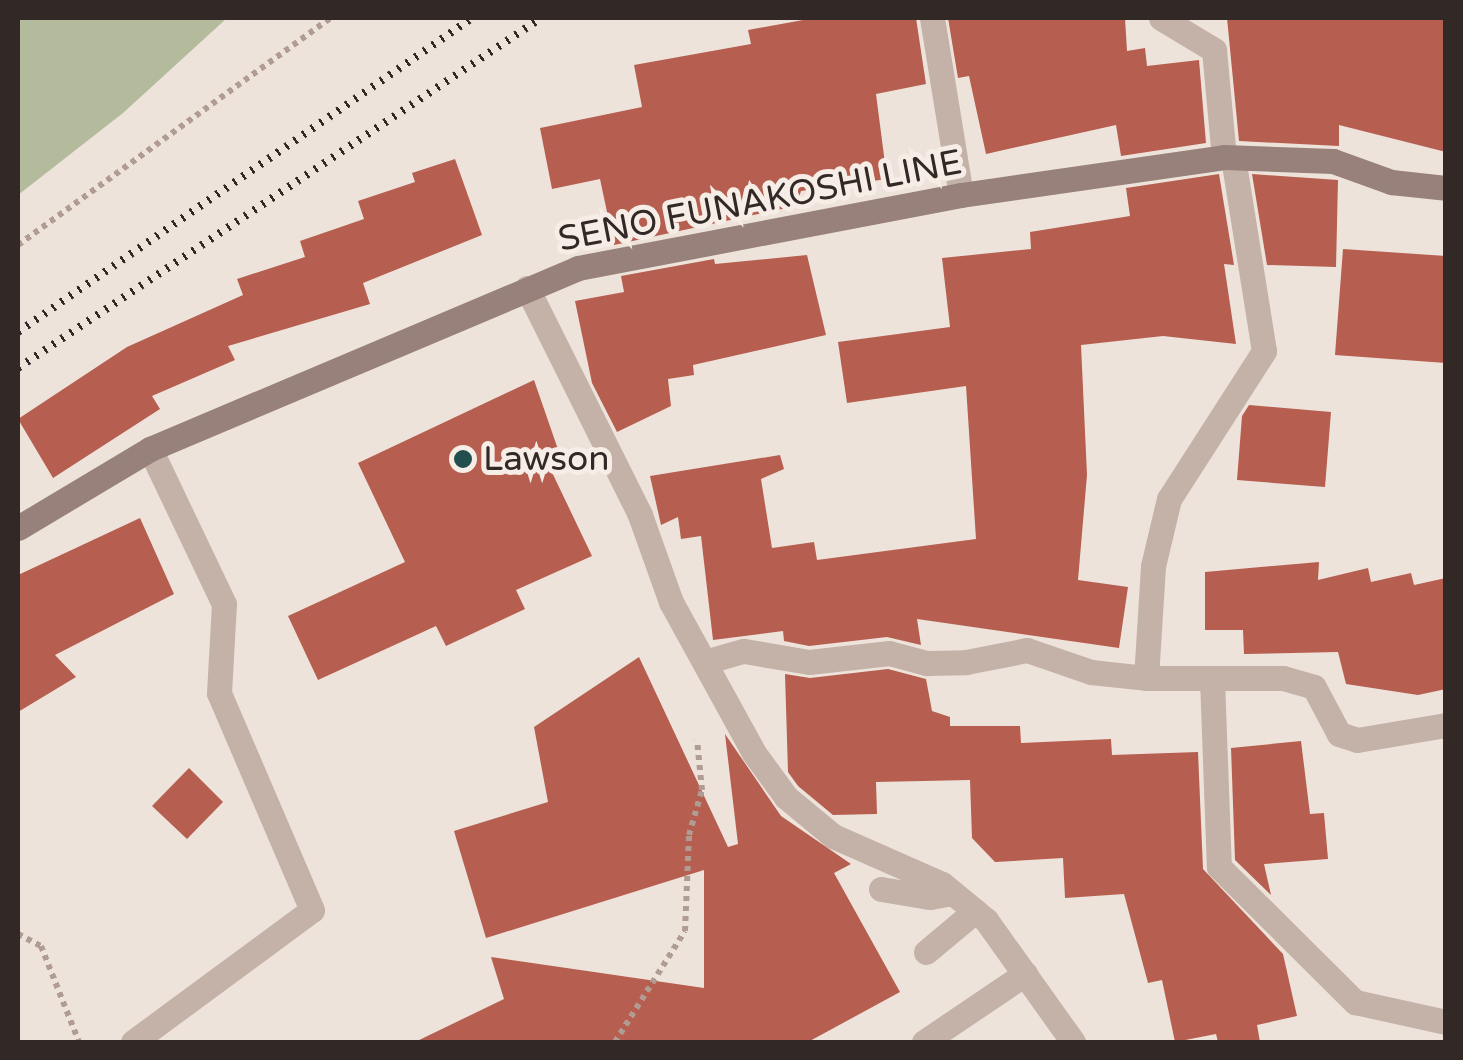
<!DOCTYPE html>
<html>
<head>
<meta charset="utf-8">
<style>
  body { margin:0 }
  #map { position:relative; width:1463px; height:1060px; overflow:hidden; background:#eee3da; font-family:"Varela Round",sans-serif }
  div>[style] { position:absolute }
  .green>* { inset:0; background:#b3bb9c }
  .building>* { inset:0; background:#b65e4f }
  .path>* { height:6px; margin-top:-3px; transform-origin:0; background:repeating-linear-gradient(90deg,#b09c92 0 5px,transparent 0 10px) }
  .service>* { height:25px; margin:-12.5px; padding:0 12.5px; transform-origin:12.5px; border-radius:12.5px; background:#c4b2a8 }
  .minor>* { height:25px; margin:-12.5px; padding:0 12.5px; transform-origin:12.5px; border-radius:12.5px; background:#c4b2a8 }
  .secondary>* { height:25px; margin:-12.5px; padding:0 12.5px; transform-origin:12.5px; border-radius:12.5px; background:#97817a }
  .rail>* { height:8px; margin-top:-4px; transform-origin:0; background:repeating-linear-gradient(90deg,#322927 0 2.5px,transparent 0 10.5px) }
  .dots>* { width:28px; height:28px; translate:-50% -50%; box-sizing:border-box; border:5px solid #f6ede6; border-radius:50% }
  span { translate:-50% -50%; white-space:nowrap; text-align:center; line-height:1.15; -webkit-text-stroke:10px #f6ede6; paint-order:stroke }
  .street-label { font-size:35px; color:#322927 }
  .poi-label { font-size:35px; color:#322927 }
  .left { translate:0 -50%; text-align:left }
  .frame { position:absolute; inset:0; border:20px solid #322927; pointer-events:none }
</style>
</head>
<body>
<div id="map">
  <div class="green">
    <div style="clip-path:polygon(18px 18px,227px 18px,123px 113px,18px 195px)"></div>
  </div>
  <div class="building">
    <div style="clip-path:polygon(814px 18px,916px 18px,926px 84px,876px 94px,887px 179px,801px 191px,796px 206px,614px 245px,600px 179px,552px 189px,540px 128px,642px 107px,634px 65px,751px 44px,748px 30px)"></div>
    <div style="clip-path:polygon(948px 18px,1125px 18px,1127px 51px,1145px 48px,1147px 66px,1199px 60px,1206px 143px,1121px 156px,1116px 125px,986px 154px,969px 76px,958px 78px)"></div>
    <div style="clip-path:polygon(1227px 18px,1446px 18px,1446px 152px,1339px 125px,1339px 146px,1239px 141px)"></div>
    <div style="clip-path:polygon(455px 159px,482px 235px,363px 283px,370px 304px,228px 346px,235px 360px,152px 396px,160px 409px,53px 478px,18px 419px,127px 347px,243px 295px,237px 279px,305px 257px,300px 241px,364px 219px,358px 201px,415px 182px,412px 173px)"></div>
    <div style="clip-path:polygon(1219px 174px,1234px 265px,1224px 264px,1236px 344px,1163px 336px,1081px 345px,1087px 475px,1078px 580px,1128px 587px,1119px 648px,917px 619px,921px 645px,887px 637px,809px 646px,784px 641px,783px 631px,713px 640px,701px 536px,681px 539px,678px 517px,661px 525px,650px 476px,780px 455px,784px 469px,761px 479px,772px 548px,814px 542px,817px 560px,976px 539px,966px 386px,847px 403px,838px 342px,950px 327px,942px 258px,1031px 249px,1030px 232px,1130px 216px,1126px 188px)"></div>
    <div style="clip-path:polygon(1252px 174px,1338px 180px,1336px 267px,1267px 265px)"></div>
    <div style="clip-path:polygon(1343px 249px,1446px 256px,1446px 363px,1335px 355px)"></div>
    <div style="clip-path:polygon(807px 255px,826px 335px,693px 365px,694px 375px,668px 379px,671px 406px,617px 432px,592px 383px,575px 301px,624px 292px,621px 276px,714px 259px,715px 264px)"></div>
    <div style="clip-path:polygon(534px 380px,561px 458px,548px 464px,592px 556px,516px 590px,525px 609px,446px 646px,436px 626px,318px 680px,288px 616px,405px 562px,358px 463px)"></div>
    <div style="clip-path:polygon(1249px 405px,1331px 412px,1325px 487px,1237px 480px,1242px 416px)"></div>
    <div style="clip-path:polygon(140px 518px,174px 594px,55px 655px,76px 677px,18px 712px,18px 575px)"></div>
    <div style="clip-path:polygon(1319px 562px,1318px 580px,1368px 568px,1371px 582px,1411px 573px,1414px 585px,1446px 578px,1446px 689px,1418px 695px,1346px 684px,1338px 652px,1244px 654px,1243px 630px,1205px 630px,1205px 572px)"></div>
    <div style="clip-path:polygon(639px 657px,728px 847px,738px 844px,725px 734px,781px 816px,851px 864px,834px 873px,900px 992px,808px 1042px,415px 1042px,504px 999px,491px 957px,704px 988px,704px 870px,486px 938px,454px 831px,548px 802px,534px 727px)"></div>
    <div style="clip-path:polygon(888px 669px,926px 679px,932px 711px,950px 717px,950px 726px,1020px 726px,1021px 743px,1111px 739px,1112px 755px,1198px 752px,1203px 869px,1283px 954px,1297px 1016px,1257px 1025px,1260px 1042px,1218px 1042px,1216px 1034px,1175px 1042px,1162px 980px,1148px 983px,1124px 894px,1065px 898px,1063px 858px,995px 862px,972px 838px,970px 780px,876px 782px,877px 814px,833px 815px,798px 786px,788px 772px,785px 674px,810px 678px)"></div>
    <div style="clip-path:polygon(1301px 741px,1310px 814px,1324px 813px,1328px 859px,1264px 864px,1271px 895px,1235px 860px,1231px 748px)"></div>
    <div style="clip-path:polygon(189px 768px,223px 802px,187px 839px,152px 806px)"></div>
  </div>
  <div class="path">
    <div style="left:18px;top:245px;width:387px;rotate:-36deg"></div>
    <div style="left:18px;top:934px;width:26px;rotate:28deg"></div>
    <div style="left:41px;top:946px;width:103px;rotate:68.4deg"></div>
    <div style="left:615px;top:1042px;width:131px;rotate:-57.8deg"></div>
    <div style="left:685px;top:931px;width:96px;rotate:-87.6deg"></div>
    <div style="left:689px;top:835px;width:47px;rotate:-73.9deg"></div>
    <div style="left:702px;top:790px;width:50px;rotate:-95.7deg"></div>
  </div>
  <div class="service">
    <div style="left:1161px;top:18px;width:62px;rotate:31.1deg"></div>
    <div style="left:1214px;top:50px;width:107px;rotate:84.7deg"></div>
    <div style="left:708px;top:661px;width:37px;rotate:-16deg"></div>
    <div style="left:744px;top:651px;width:66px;rotate:9.6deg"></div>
    <div style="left:809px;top:662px;width:81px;rotate:-6.4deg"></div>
    <div style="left:889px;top:653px;width:39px;rotate:15deg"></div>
    <div style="left:927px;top:663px;width:39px;rotate:-1deg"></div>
    <div style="left:966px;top:662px;width:62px;rotate:-11.1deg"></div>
    <div style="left:1027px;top:650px;width:68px;rotate:19deg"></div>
    <div style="left:1091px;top:672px;width:55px;rotate:6.2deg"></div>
    <div style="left:1146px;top:678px;width:137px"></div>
    <div style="left:1283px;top:678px;width:32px;rotate:16deg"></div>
    <div style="left:1314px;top:687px;width:53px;rotate:62deg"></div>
    <div style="left:1339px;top:734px;width:19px;rotate:18deg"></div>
    <div style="left:1357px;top:740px;width:90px;rotate:-9.6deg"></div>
    <div style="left:1146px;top:678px;width:112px;rotate:-86.4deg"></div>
    <div style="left:1153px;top:566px;width:69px;rotate:-76.6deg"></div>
    <div style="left:1169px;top:499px;width:176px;rotate:-57.3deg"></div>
    <div style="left:1264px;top:351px;width:196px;rotate:-99.1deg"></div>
    <div style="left:1212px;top:679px;width:188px;rotate:87.9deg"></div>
    <div style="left:1219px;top:867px;width:192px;rotate:44.8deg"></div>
    <div style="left:1355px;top:1002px;width:93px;rotate:12.4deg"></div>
    <div style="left:881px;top:889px;width:50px;rotate:9.3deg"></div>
    <div style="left:930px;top:897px;width:22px;rotate:-10deg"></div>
    <div style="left:926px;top:952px;width:64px;rotate:-39.9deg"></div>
    <div style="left:133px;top:1042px;width:222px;rotate:-36.4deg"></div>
    <div style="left:312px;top:910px;width:236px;rotate:-113.2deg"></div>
    <div style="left:219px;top:693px;width:89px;rotate:-86.8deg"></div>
    <div style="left:224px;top:604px;width:172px;rotate:-115.5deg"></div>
    <div style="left:924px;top:1042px;width:122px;rotate:-34deg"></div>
  </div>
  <div class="minor">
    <div style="left:932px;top:18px;width:179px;rotate:80.7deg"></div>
    <div style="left:527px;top:288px;width:254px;rotate:63.5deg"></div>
    <div style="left:640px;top:515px;width:92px;rotate:70.4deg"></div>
    <div style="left:671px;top:602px;width:172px;rotate:61.2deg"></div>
    <div style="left:754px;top:753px;width:54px;rotate:54deg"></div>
    <div style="left:786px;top:797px;width:61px;rotate:39.7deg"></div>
    <div style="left:833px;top:836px;width:119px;rotate:23.8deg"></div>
    <div style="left:942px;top:884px;width:57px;rotate:39.3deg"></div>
    <div style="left:986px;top:920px;width:150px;rotate:54.5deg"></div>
  </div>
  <div class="secondary">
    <div style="left:18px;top:528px;width:154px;rotate:-30.9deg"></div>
    <div style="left:150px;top:449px;width:465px;rotate:-22.9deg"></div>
    <div style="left:578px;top:268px;width:390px;rotate:-10.8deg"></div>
    <div style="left:961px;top:195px;width:266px;rotate:-8.2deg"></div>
    <div style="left:1224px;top:157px;width:109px;rotate:2.1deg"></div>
    <div style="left:1333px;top:161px;width:62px;rotate:19.9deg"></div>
    <div style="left:1391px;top:182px;width:55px;rotate:6.2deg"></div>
  </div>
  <div class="rail">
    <div style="left:18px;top:332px;width:552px;rotate:-34.67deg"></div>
    <div style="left:18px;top:368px;width:629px;rotate:-33.79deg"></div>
  </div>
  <div class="dots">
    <div style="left:463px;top:459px;background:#224e4d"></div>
  </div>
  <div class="street-label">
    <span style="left:760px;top:201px;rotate:-11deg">SENO FUNAKOSHI LINE</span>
  </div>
  <div class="poi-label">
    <span class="left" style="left:483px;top:459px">Lawson</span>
  </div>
  <div class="frame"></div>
</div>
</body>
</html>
